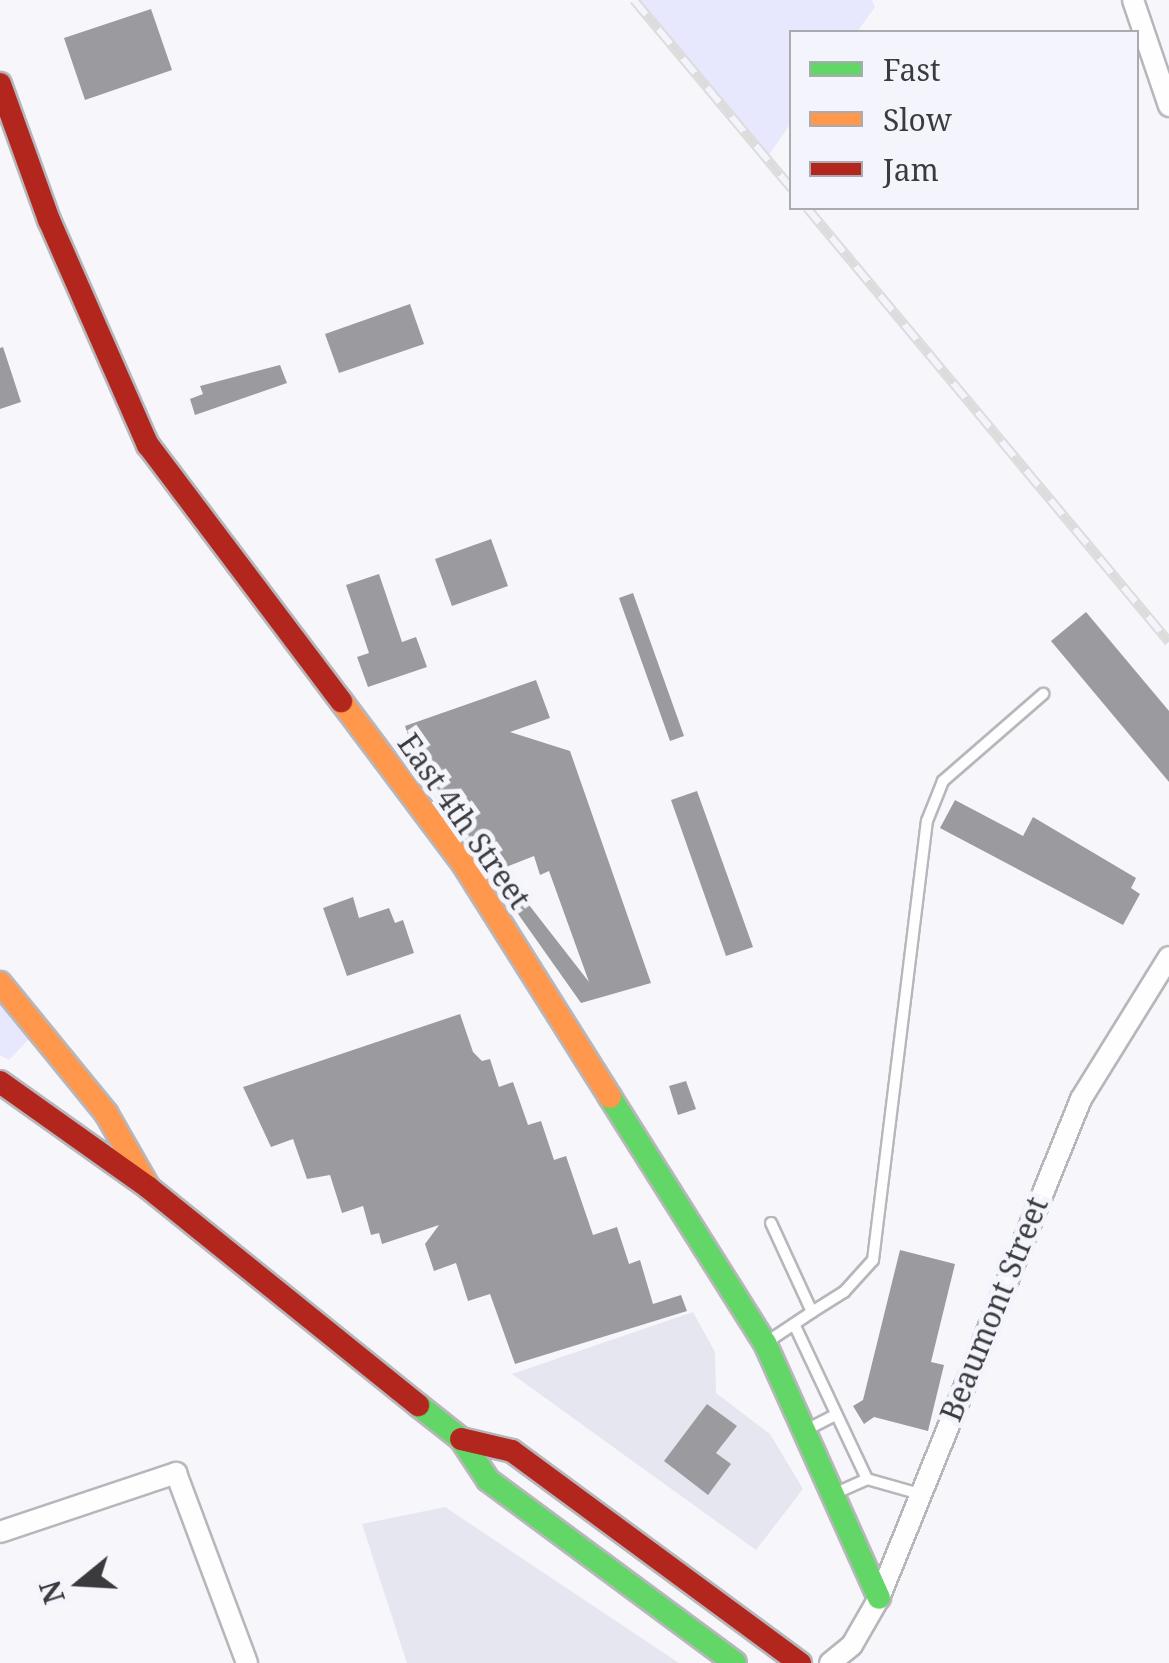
<!DOCTYPE html>
<html>
<head>
<meta charset="utf-8">
<style>
  body { margin:0 }
  #map { position:relative; width:1169px; height:1663px; overflow:hidden; background:#f6f6fb; font-family:"Noto Serif",serif }
  div>[style] { position:absolute }
  .built>* { inset:0; background:#e6e6f1 }
  .green>* { inset:0; background:#e7e7fd }
  .building>* { inset:0; background:#9b9b9f }
  .roads { filter:drop-shadow(2px 0 #b7b7bb) drop-shadow(-2px 0 #b7b7bb) drop-shadow(0 2px #b7b7bb) drop-shadow(0 -2px #b7b7bb) }
  .lane>* { height:10px; margin:-5px; padding:0 5px; transform-origin:5px; border-radius:5px; background:#fefefe }
  .street>* { height:20px; margin:-10px; padding:0 10px; transform-origin:10px; border-radius:10px; background:#fefefe }
  .fast>* { height:22px; margin:-11px; padding:0 11px; transform-origin:11px; border-radius:11px; background:#63d668 }
  .slow>* { height:22px; margin:-11px; padding:0 11px; transform-origin:11px; border-radius:11px; background:#ff974d }
  .jam>* { height:22px; margin:-11px; padding:0 11px; transform-origin:11px; border-radius:11px; background:#b3261e }
  .rail>* { height:10px; margin-top:-5px; transform-origin:0; background:repeating-linear-gradient(90deg,#f4f4fd 0 19px,#dcdcdc 0 38px); box-sizing:border-box; border-block:2px solid #dcdcdc }
  span { translate:-50% -50%; white-space:nowrap; text-align:center; line-height:1.15; -webkit-text-stroke:10px #f4f4fd; paint-order:stroke }
  .street-label { font-size:30px; color:#3b3b3e }
  .legend { position:absolute; left:789px; top:30px; width:350px; height:180px; box-sizing:border-box; background:#f4f4fd; border:2px solid #aaaab1; margin:0; padding:12px 18px; list-style:none; font-size:30px; color:#3b3b3e }
  .legend li { display:flex; align-items:center; gap:20px; height:50px }
  .legend b { width:50px; border:2px solid #aaaab1 }
  .north { position:absolute; left:30px; top:1533px; width:100px; height:100px; -webkit-text-stroke:8px #f4f4fd; paint-order:stroke; rotate:252deg; font-size:28px; font-weight:700; line-height:40px; text-align:center; color:#3b3b3e }
  .north::after { content:''; display:block; margin:auto; width:35px; height:45px; background:#3b3b3e; clip-path:polygon(50% 0,100% 100%,50% 72%,0 100%) }
</style>
</head>
<body>
<div id="map">
  <div class="built">
    <div style="clip-path:polygon(693px 1312px,715px 1352px,716px 1393px,770px 1434px,803px 1489px,756px 1550px,512px 1374px)"></div>
    <div style="clip-path:polygon(445px 1507px,679px 1663px,407px 1663px,362px 1524px)"></div>
  </div>
  <div class="green">
    <div style="clip-path:polygon(634px 0,872px 0,875px 7px,857px 32px,792px 32px,791px 123px,766px 159px)"></div>
    <div style="clip-path:polygon(0 1003px,29px 1039px,9px 1060px,0 1055px)"></div>
  </div>
  <div class="building">
    <div style="clip-path:polygon(151px 9px,172px 70px,85px 100px,64px 38px)"></div>
    <div style="clip-path:polygon(410px 304px,424px 344px,339px 373px,325px 334px)"></div>
    <div style="clip-path:polygon(3px 347px,21px 402px,0 409px,0 348px)"></div>
    <div style="clip-path:polygon(280px 365px,287px 383px,195px 415px,190px 399px,203px 394px,200px 386px)"></div>
    <div style="clip-path:polygon(491px 539px,508px 586px,452px 606px,435px 559px)"></div>
    <div style="clip-path:polygon(379px 574px,402px 642px,416px 637px,427px 667px,368px 687px,357px 657px,369px 653px,346px 585px)"></div>
    <div style="clip-path:polygon(633px 593px,684px 736px,670px 741px,619px 598px)"></div>
    <div style="clip-path:polygon(1086px 612px,1169px 711px,1169px 782px,1051px 641px)"></div>
    <div style="clip-path:polygon(evenodd,536px 680px,550px 718px,510px 732px,570px 751px,651px 983px,581px 1003px,424px 781px,405px 726px,536px 680px,534px 856px,540px 875px,549px 871px,589px 982px,501px 869px,534px 856px)"></div>
    <div style="clip-path:polygon(697px 791px,753px 947px,726px 956px,671px 800px)"></div>
    <div style="clip-path:polygon(955px 800px,1023px 836px,1033px 817px,1136px 878px,1131px 888px,1140px 894px,1123px 925px,940px 828px)"></div>
    <div style="clip-path:polygon(353px 897px,359px 918px,389px 908px,395px 923px,403px 920px,414px 953px,347px 976px,323px 908px)"></div>
    <div style="clip-path:polygon(460px 1014px,473px 1052px,482px 1061px,490px 1059px,499px 1087px,513px 1082px,528px 1125px,541px 1121px,554px 1160px,566px 1156px,593px 1235px,617px 1227px,629px 1264px,640px 1260px,653px 1304px,681px 1295px,687px 1311px,515px 1364px,490px 1294px,468px 1301px,456px 1263px,434px 1271px,425px 1244px,439px 1225px,382px 1244px,379px 1233px,371px 1235px,363px 1206px,342px 1213px,330px 1175px,307px 1179px,293px 1139px,271px 1147px,243px 1087px)"></div>
    <div style="clip-path:polygon(686px 1081px,696px 1109px,678px 1115px,669px 1086px)"></div>
    <div style="clip-path:polygon(900px 1250px,955px 1264px,931px 1362px,944px 1365px,928px 1431px,874px 1417px,864px 1424px,853px 1406px,863px 1400px)"></div>
    <div style="clip-path:polygon(707px 1404px,737px 1426px,716px 1453px,731px 1464px,708px 1495px,664px 1461px)"></div>
  </div>
  <div class="roads">
    <div class="lane">
      <div style="left:812px;top:1312px;width:38px;rotate:-32deg"></div>
      <div style="left:844px;top:1292px;width:43px;rotate:-47.8deg"></div>
      <div style="left:873px;top:1260px;width:442px;rotate:-83deg"></div>
      <div style="left:927px;top:821px;width:43px;rotate:-68.2deg"></div>
      <div style="left:943px;top:781px;width:133px;rotate:-41deg"></div>
      <div style="left:794px;top:1324px;width:171px;rotate:64.8deg"></div>
      <div style="left:867px;top:1479px;width:55px;rotate:15.8deg"></div>
      <div style="left:770px;top:1340px;width:50px;rotate:-33.7deg"></div>
      <div style="left:812px;top:1312px;width:98px;rotate:-114.7deg"></div>
      <div style="left:806px;top:1430px;width:34px;rotate:-27deg"></div>
      <div style="left:836px;top:1493px;width:34px;rotate:-24deg"></div>
    </div>
    <div class="street">
      <div style="left:1133px;top:0;width:112px;rotate:71.2deg"></div>
      <div style="left:0;top:1532px;width:186px;rotate:-18.5deg"></div>
      <div style="left:176px;top:1473px;width:203px;rotate:69.5deg"></div>
      <div style="left:830px;top:1663px;width:28px;rotate:-39deg"></div>
      <div style="left:852px;top:1645px;width:54px;rotate:-60.1deg"></div>
      <div style="left:879px;top:1598px;width:538px;rotate:-67.96deg"></div>
      <div style="left:1081px;top:1099px;width:167px;rotate:-58.2deg"></div>
    </div>
    <div class="fast">
      <div style="left:610px;top:1097px;width:291px;rotate:57.8deg"></div>
      <div style="left:765px;top:1343px;width:279px;rotate:65.9deg"></div>
      <div style="left:418px;top:1405px;width:55px;rotate:38.3deg"></div>
      <div style="left:461px;top:1439px;width:49px;rotate:56.6deg"></div>
      <div style="left:488px;top:1480px;width:307px;rotate:36.5deg"></div>
    </div>
    <div class="slow">
      <div style="left:341px;top:701px;width:205px;rotate:53.1deg"></div>
      <div style="left:464px;top:865px;width:274px;rotate:57.8deg"></div>
      <div style="left:0;top:983px;width:168px;rotate:50.8deg"></div>
      <div style="left:106px;top:1113px;width:86px;rotate:60.2deg"></div>
    </div>
    <div class="jam">
      <div style="left:0;top:84px;width:145px;rotate:70.2deg"></div>
      <div style="left:49px;top:220px;width:246px;rotate:66.3deg"></div>
      <div style="left:148px;top:445px;width:321px;rotate:53deg"></div>
      <div style="left:0;top:1082px;width:183px;rotate:35.4deg"></div>
      <div style="left:149px;top:1188px;width:346px;rotate:38.9deg"></div>
      <div style="left:461px;top:1439px;width:52px;rotate:13.2deg"></div>
      <div style="left:512px;top:1451px;width:358px;rotate:36.4deg"></div>
    </div>
  </div>
  <div class="rail">
    <div style="left:634px;top:0;width:246px;rotate:50.1deg"></div>
    <div style="left:807px;top:208px;width:565px;rotate:50.17deg"></div>
  </div>
  <div class="street-label">
    <span style="left:464px;top:821px;rotate:55deg">East 4th Street</span>
    <span style="left:994px;top:1309px;rotate:-68deg">Beaumont Street</span>
  </div>
  <ul class="legend">
  <li><b style="height:12px;background:#63d668"></b>Fast</li>
  <li><b style="height:12px;background:#ff974d"></b>Slow</li>
  <li><b style="height:12px;background:#b3261e"></b>Jam</li>
  </ul>
  <div class="north">N</div>
</div>
</body>
</html>
